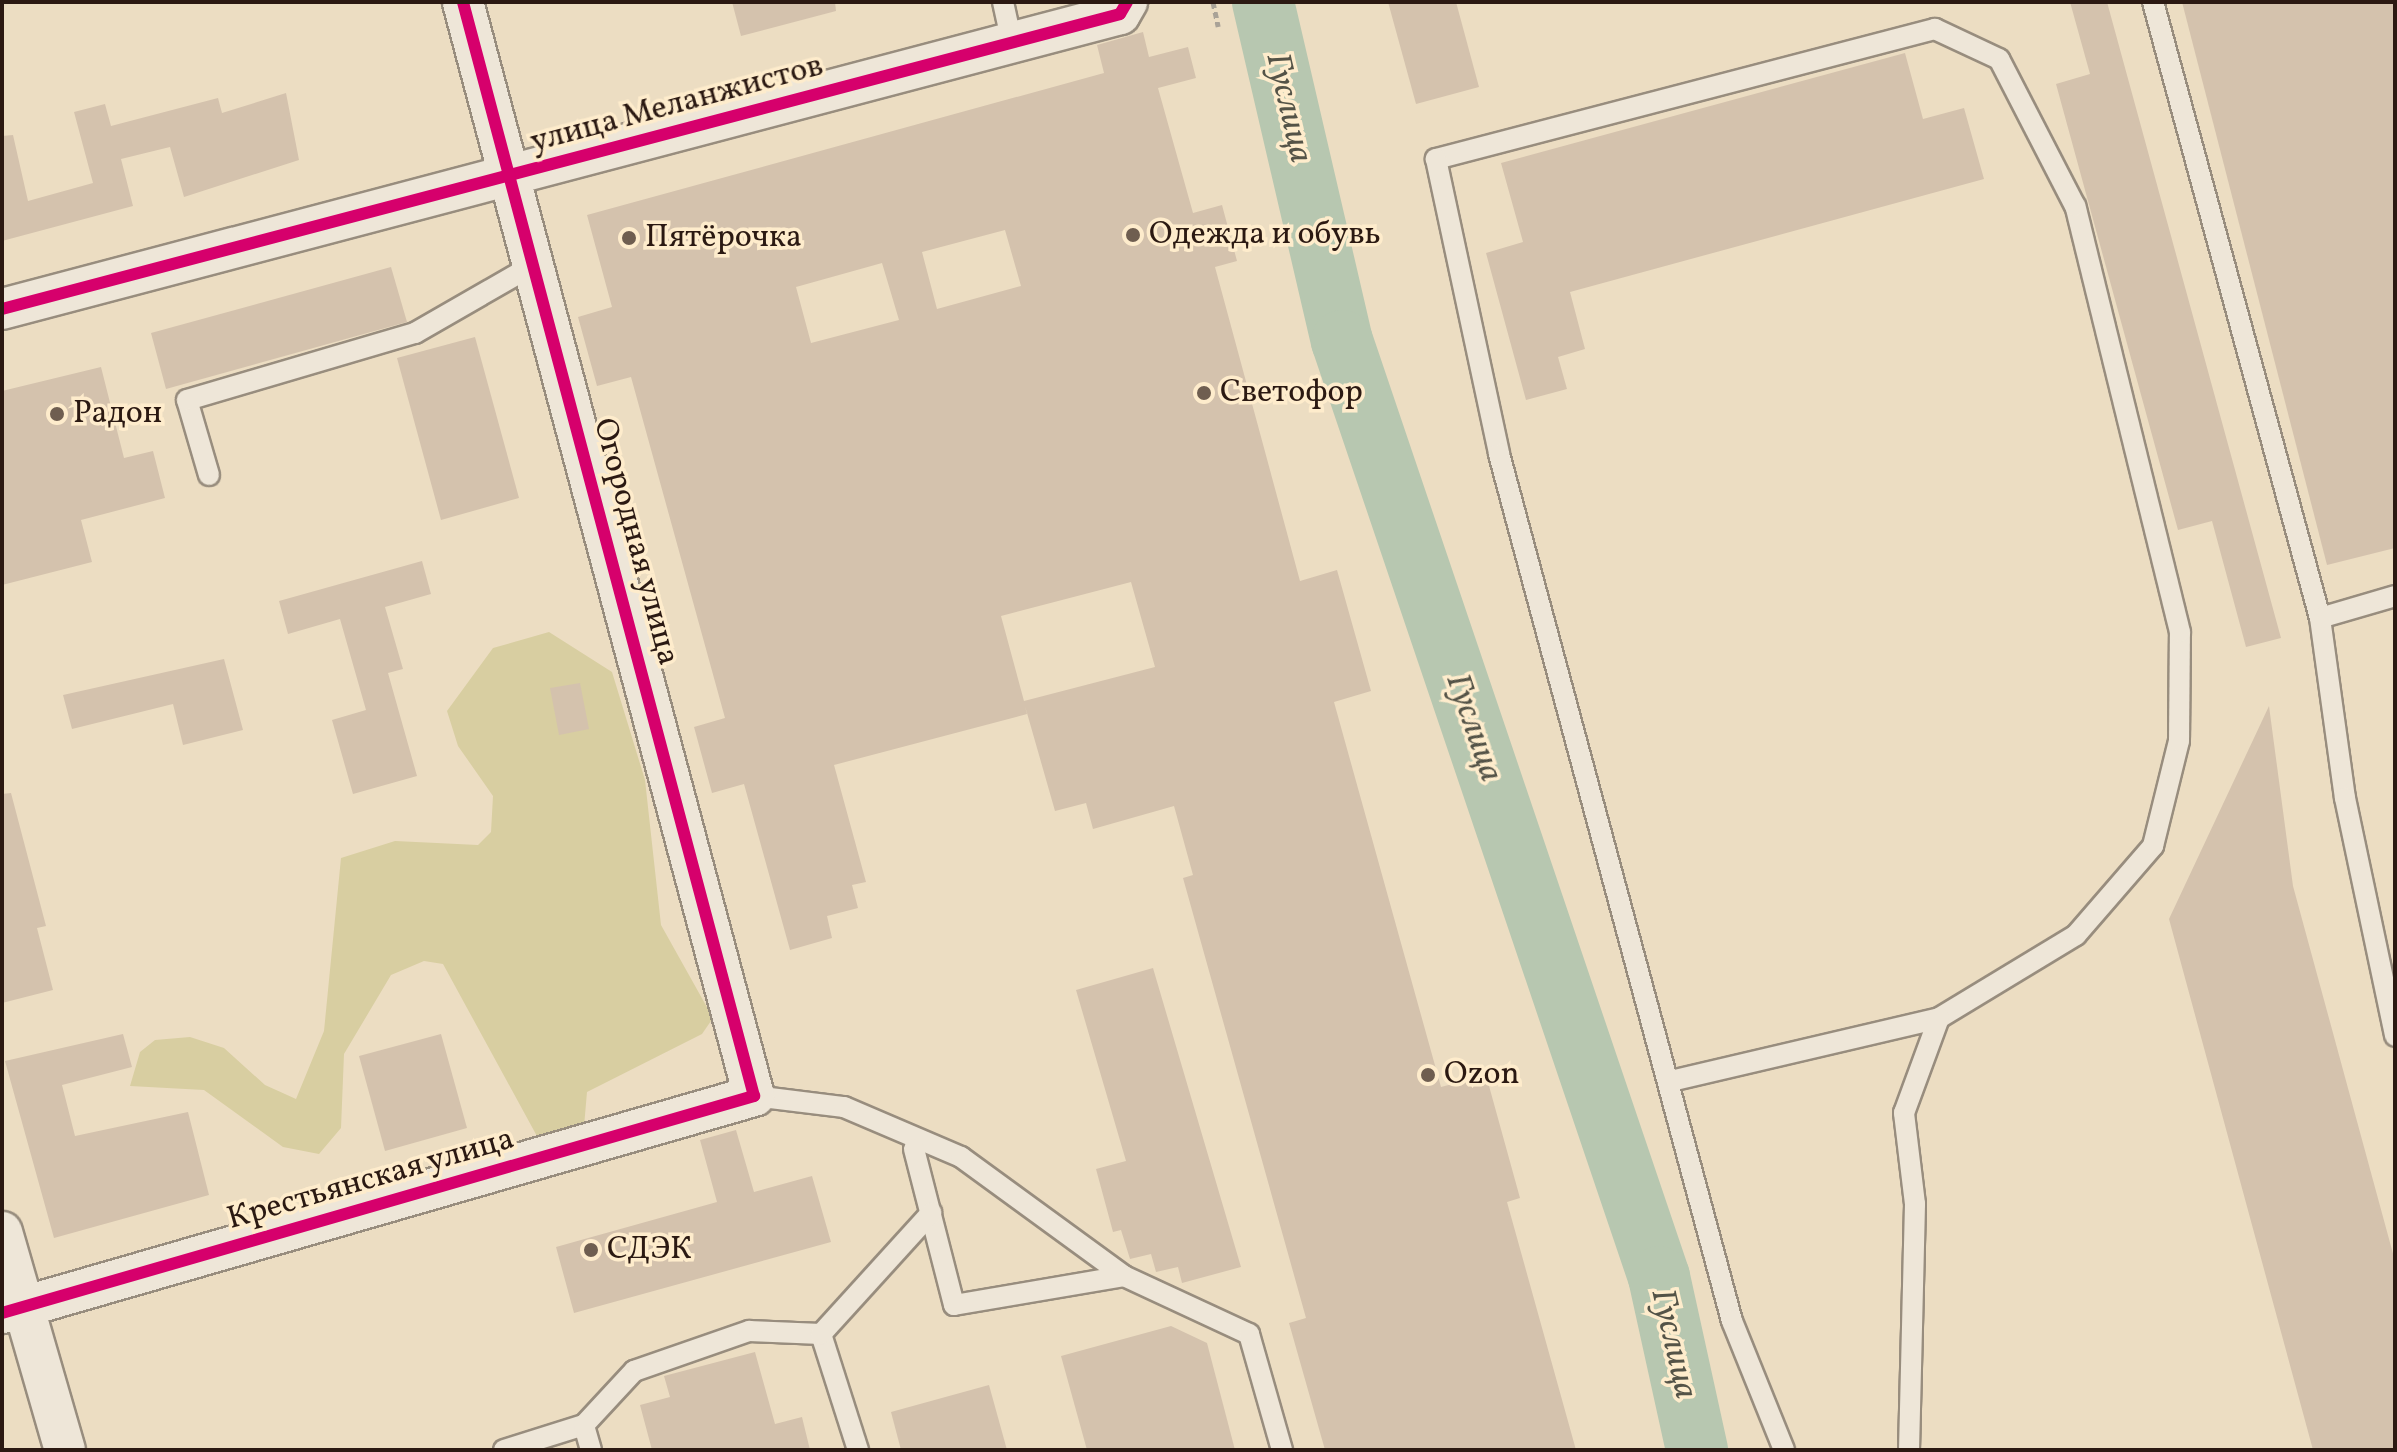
<!DOCTYPE html>
<html>
<head>
<meta charset="utf-8">
<style>
  body { margin:0 }
  #map { position:relative; width:2397px; height:1452px; overflow:hidden; background:#ecddc2; font-family:Vollkorn,serif }
  div>[style] { position:absolute }
  .green>* { inset:0; background:#d8cea1 }
  .river>* { height:62px; margin:-31px; padding:0 31px; transform-origin:31px; border-radius:31px; background:#b7c7b0 }
  .building>* { inset:0; background:#d4c2ad }
  .path>* { height:5px; margin-top:-2.5px; transform-origin:0; background:repeating-linear-gradient(90deg,#a9a297 0 6px,transparent 0 10px) }
  .roads { filter:drop-shadow(2px 0 #988d7e) drop-shadow(-2px 0 #988d7e) drop-shadow(0 2px #988d7e) drop-shadow(0 -2px #988d7e) }
  .service>* { height:20px; margin:-10px; padding:0 10px; transform-origin:10px; border-radius:10px; background:#eee6d8 }
  .minor>* { height:40px; margin:-20px; padding:0 20px; transform-origin:20px; border-radius:20px; background:#eee6d8 }
  .cycleway>* { height:12px; margin:-6px; padding:0 6px; transform-origin:6px; border-radius:6px; background:#d6006c }
  .dots>* { width:22px; height:22px; translate:-50% -50%; box-sizing:border-box; border:4px solid #feeccc; border-radius:50% }
  span { translate:-50% -50%; white-space:nowrap; text-align:center; line-height:1.15; -webkit-text-stroke:7px #feeccc; paint-order:stroke }
  .street-label { font-size:32px; color:#2b1912 }
  .poi-label { font-size:32px; color:#2b1912 }
  .left { translate:0 -50%; text-align:left }
  .water-label { font-size:34px; color:#545347; font-style:italic }
  .frame { position:absolute; inset:0; border:4px solid #2b1912; pointer-events:none }
</style>
</head>
<body>
<div id="map">
  <div class="green">
    <div style="clip-path:polygon(549px 632px,612px 672px,645px 780px,661px 925px,713px 1018px,702px 1034px,587px 1092px,583px 1138px,538px 1138px,443px 964px,424px 961px,391px 975px,344px 1054px,341px 1128px,319px 1154px,283px 1147px,204px 1090px,130px 1086px,140px 1052px,155px 1040px,190px 1037px,224px 1048px,265px 1085px,296px 1099px,324px 1031px,341px 858px,395px 841px,478px 845px,491px 832px,493px 796px,458px 746px,447px 711px,493px 648px)"></div>
  </div>
  <div class="river">
    <div style="left:1263px;top:2px;width:348px;rotate:76.9deg"></div>
    <div style="left:1342px;top:341px;width:988px;rotate:71.29deg"></div>
    <div style="left:1659px;top:1277px;width:177px;rotate:77.6deg"></div>
  </div>
  <div class="building">
    <div style="clip-path:polygon(732px 2px,835px 2px,836px 11px,741px 36px)"></div>
    <div style="clip-path:polygon(1388px 2px,1456px 2px,1479px 87px,1416px 104px)"></div>
    <div style="clip-path:polygon(2070px 2px,2107px 2px,2281px 638px,2246px 647px,2212px 521px,2178px 530px,2056px 84px,2090px 74px)"></div>
    <div style="clip-path:polygon(2182px 2px,2395px 2px,2395px 548px,2327px 565px)"></div>
    <div style="clip-path:polygon(evenodd,1143px 32px,1149px 57px,1188px 47px,1196px 78px,1158px 88px,1193px 213px,1222px 205px,1237px 261px,1215px 267px,1300px 581px,1337px 570px,1371px 691px,1334px 702px,1441px 1087px,1486px 1075px,1520px 1198px,1507px 1202px,1576px 1450px,1325px 1450px,1289px 1323px,1306px 1318px,1183px 878px,1193px 875px,1174px 806px,1093px 829px,1086px 803px,1055px 811px,1025px 706px,1027px 714px,834px 765px,866px 882px,852px 885px,858px 908px,827px 916px,832px 938px,790px 950px,744px 784px,712px 793px,694px 727px,725px 718px,631px 377px,597px 386px,578px 317px,612px 307px,587px 215px,1104px 73px,1097px 45px,1143px 32px,1005px 230px,1021px 286px,937px 309px,922px 252px,1005px 230px,1143px 32px,882px 263px,899px 320px,811px 343px,796px 287px,882px 263px,1143px 32px,1131px 582px,1155px 667px,1024px 701px,1001px 616px,1131px 582px)"></div>
    <div style="clip-path:polygon(1905px 53px,1923px 119px,1964px 108px,1984px 179px,1570px 292px,1585px 349px,1558px 357px,1567px 389px,1526px 400px,1486px 253px,1523px 242px,1501px 163px)"></div>
    <div style="clip-path:polygon(286px 93px,299px 160px,184px 197px,170px 147px,121px 159px,133px 206px,2px 241px,2px 136px,13px 135px,28px 201px,93px 183px,74px 112px,105px 104px,111px 126px,218px 98px,222px 113px)"></div>
    <div style="clip-path:polygon(391px 267px,407px 322px,166px 389px,151px 333px)"></div>
    <div style="clip-path:polygon(475px 337px,519px 498px,441px 520px,397px 358px)"></div>
    <div style="clip-path:polygon(101px 367px,124px 458px,153px 451px,165px 498px,81px 520px,92px 562px,2px 585px,2px 391px)"></div>
    <div style="clip-path:polygon(422px 561px,431px 594px,385px 607px,403px 669px,388px 673px,417px 776px,353px 794px,332px 720px,366px 710px,340px 619px,288px 634px,279px 601px)"></div>
    <div style="clip-path:polygon(224px 659px,243px 730px,183px 745px,173px 704px,72px 729px,63px 695px)"></div>
    <div style="clip-path:polygon(580px 683px,589px 729px,559px 735px,550px 688px)"></div>
    <div style="clip-path:polygon(2269px 706px,2293px 886px,2395px 1261px,2395px 1450px,2313px 1450px,2169px 919px)"></div>
    <div style="clip-path:polygon(11px 793px,46px 926px,37px 928px,53px 990px,2px 1003px,2px 794px)"></div>
    <div style="clip-path:polygon(1153px 968px,1241px 1267px,1182px 1283px,1178px 1267px,1156px 1272px,1151px 1254px,1130px 1259px,1121px 1230px,1113px 1232px,1096px 1169px,1126px 1161px,1076px 990px)"></div>
    <div style="clip-path:polygon(123px 1034px,132px 1067px,62px 1085px,75px 1136px,188px 1112px,209px 1195px,54px 1238px,5px 1061px)"></div>
    <div style="clip-path:polygon(441px 1034px,467px 1128px,385px 1151px,359px 1056px)"></div>
    <div style="clip-path:polygon(736px 1130px,754px 1192px,812px 1176px,831px 1242px,574px 1313px,556px 1247px,717px 1202px,700px 1140px)"></div>
    <div style="clip-path:polygon(1171px 1326px,1207px 1343px,1235px 1450px,1087px 1450px,1061px 1356px)"></div>
    <div style="clip-path:polygon(755px 1352px,775px 1424px,802px 1417px,810px 1450px,652px 1450px,640px 1405px,670px 1397px,664px 1376px)"></div>
    <div style="clip-path:polygon(989px 1385px,1007px 1450px,901px 1450px,891px 1412px)"></div>
  </div>
  <div class="path">
    <div style="left:1213px;top:2px;width:25px;rotate:78deg"></div>
  </div>
  <div class="roads">
    <div class="service">
      <div style="left:1003px;top:2px;width:42px;rotate:77.6deg"></div>
      <div style="left:2153px;top:2px;width:638px;rotate:74.83deg"></div>
      <div style="left:2320px;top:618px;width:182px;rotate:82.1deg"></div>
      <div style="left:2345px;top:798px;width:243px;rotate:78.1deg"></div>
      <div style="left:209px;top:475px;width:78px;rotate:-106.3deg"></div>
      <div style="left:187px;top:400px;width:238px;rotate:-16.4deg"></div>
      <div style="left:415px;top:333px;width:138px;rotate:-29.9deg"></div>
      <div style="left:2320px;top:618px;width:78px;rotate:-16.3deg"></div>
      <div style="left:1671px;top:1081px;width:275px;rotate:-13.2deg"></div>
      <div style="left:1939px;top:1018px;width:160px;rotate:-31.2deg"></div>
      <div style="left:2076px;top:935px;width:118px;rotate:-49.1deg"></div>
      <div style="left:2153px;top:846px;width:108px;rotate:-76.1deg"></div>
      <div style="left:2179px;top:741px;width:109px;rotate:-89.5deg"></div>
      <div style="left:2180px;top:632px;width:439px;rotate:-103.8deg"></div>
      <div style="left:2075px;top:206px;width:165px;rotate:-117.3deg"></div>
      <div style="left:1999px;top:59px;width:71px;rotate:-154.9deg"></div>
      <div style="left:1935px;top:29px;width:516px;rotate:165.4deg"></div>
      <div style="left:1436px;top:159px;width:302px;rotate:77.9deg"></div>
      <div style="left:1499px;top:454px;width:898px;rotate:74.96deg"></div>
      <div style="left:1732px;top:1321px;width:139px;rotate:68deg"></div>
      <div style="left:754px;top:1096px;width:91px;rotate:7deg"></div>
      <div style="left:844px;top:1107px;width:127px;rotate:23.1deg"></div>
      <div style="left:961px;top:1157px;width:202px;rotate:36.1deg"></div>
      <div style="left:1124px;top:1276px;width:138px;rotate:24.9deg"></div>
      <div style="left:1249px;top:1334px;width:121px;rotate:74.1deg"></div>
      <div style="left:914px;top:1149px;width:161px;rotate:75.6deg"></div>
      <div style="left:954px;top:1305px;width:172px;rotate:-9.7deg"></div>
      <div style="left:821px;top:1334px;width:122px;rotate:72.3deg"></div>
      <div style="left:504px;top:1450px;width:84px;rotate:-17.4deg"></div>
      <div style="left:591px;top:1450px;width:26px;rotate:-106deg"></div>
      <div style="left:584px;top:1425px;width:74px;rotate:-47.2deg"></div>
      <div style="left:634px;top:1371px;width:122px;rotate:-19.2deg"></div>
      <div style="left:749px;top:1331px;width:72px;rotate:2.4deg"></div>
      <div style="left:821px;top:1334px;width:164px;rotate:-47.7deg"></div>
      <div style="left:1909px;top:1450px;width:246px;rotate:-88.6deg"></div>
      <div style="left:1915px;top:1204px;width:92px;rotate:-96.9deg"></div>
      <div style="left:1904px;top:1113px;width:101px;rotate:-69.8deg"></div>
    </div>
    <div class="minor">
      <div style="left:2px;top:309px;width:1156px;rotate:-14.78deg"></div>
      <div style="left:1120px;top:14px;width:14px;rotate:-60deg"></div>
      <div style="left:2px;top:1232px;width:227px;rotate:73.9deg"></div>
      <div style="left:2px;top:1313px;width:783px;rotate:-16.1deg"></div>
      <div style="left:754px;top:1096px;width:1132px;rotate:-104.9deg"></div>
    </div>
  </div>
  <div class="cycleway">
    <div style="left:2px;top:309px;width:1156px;rotate:-14.78deg"></div>
    <div style="left:1120px;top:14px;width:14px;rotate:-60deg"></div>
    <div style="left:2px;top:1313px;width:783px;rotate:-16.1deg"></div>
    <div style="left:754px;top:1096px;width:1132px;rotate:-104.9deg"></div>
  </div>
  <div class="dots">
    <div style="left:1133px;top:235px;background:#6f5e50"></div>
    <div style="left:629px;top:238px;background:#6f5e50"></div>
    <div style="left:1204px;top:393px;background:#6f5e50"></div>
    <div style="left:57px;top:414px;background:#6f5e50"></div>
    <div style="left:1428px;top:1075px;background:#6f5e50"></div>
    <div style="left:591px;top:1250px;background:#6f5e50"></div>
  </div>
  <div class="street-label">
    <span style="left:677px;top:105px;rotate:-15deg">улица Меланжистов</span>
    <span style="left:635px;top:542px;rotate:75deg">Огородная улица</span>
    <span style="left:371px;top:1180px;rotate:-16deg">Крестьянская улица</span>
  </div>
  <div class="poi-label">
    <span class="left" style="left:1149px;top:235px">Одежда и обувь</span>
    <span class="left" style="left:645px;top:238px">Пятёрочка</span>
    <span class="left" style="left:1220px;top:393px">Светофор</span>
    <span class="left" style="left:73px;top:414px">Радон</span>
    <span class="left" style="left:1444px;top:1075px">Ozon</span>
    <span class="left" style="left:607px;top:1250px">СДЭК</span>
  </div>
  <div class="water-label">
    <span style="left:1288px;top:108px;rotate:77deg">Гуслица</span>
    <span style="left:1473px;top:728px;rotate:71deg">Гуслица</span>
    <span style="left:1673px;top:1344px;rotate:77deg">Гуслица</span>
  </div>
  <div class="frame"></div>
</div>
</body>
</html>
